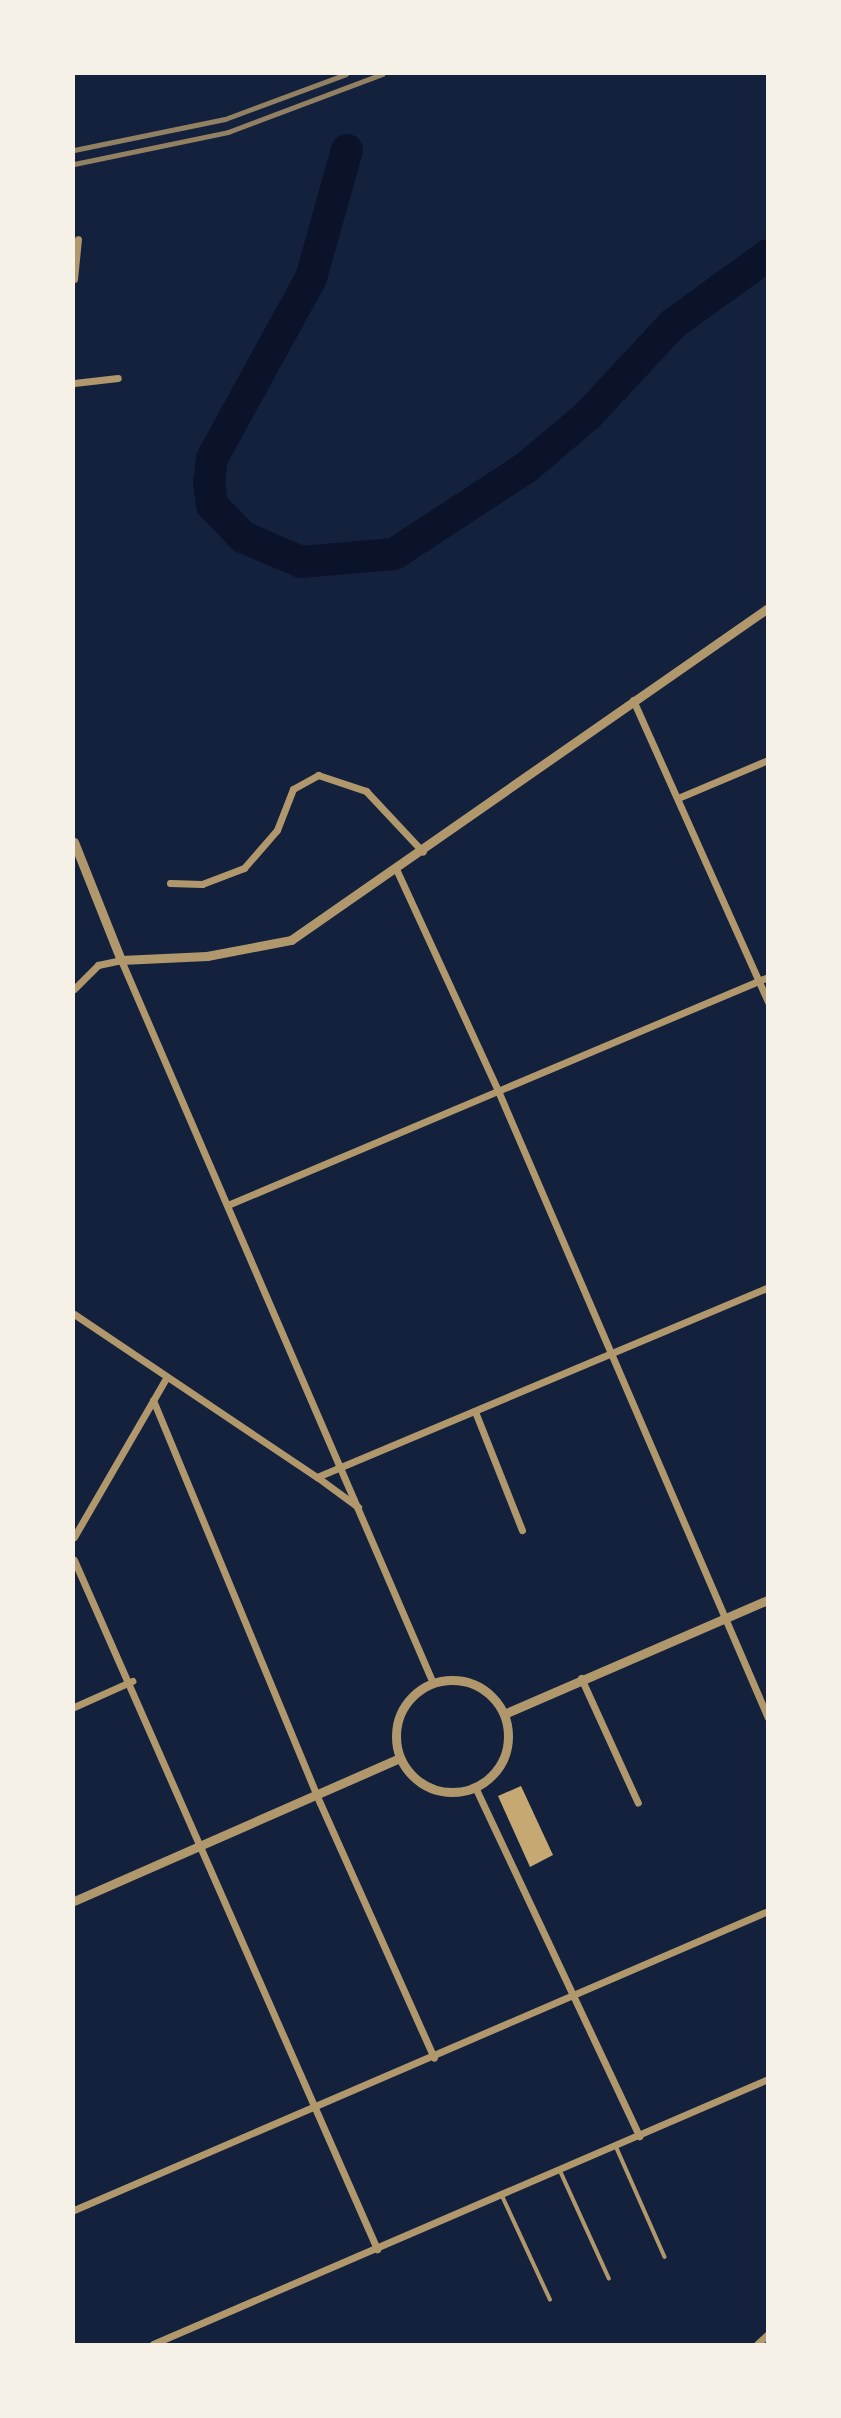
<!DOCTYPE html>
<html>
<head>
<meta charset="utf-8">
<style>
  body { margin:0 }
  #map { position:relative; width:841px; height:2418px; overflow:hidden; background:#14213d; font-family:Jost,sans-serif }
  div>[style] { position:absolute }
  .river>* { height:32px; margin:-16px; padding:0 16px; transform-origin:16px; border-radius:16px; background:#0b132b }
  .building>* { inset:0; background:#c6a872 }
  .service>* { height:3.5px; margin:-1.75px; padding:0 1.75px; transform-origin:1.75px; border-radius:1.75px; background:#b1986c }
  .minor>* { height:7px; margin:-3.5px; padding:0 3.5px; transform-origin:3.5px; border-radius:3.5px; background:#b1986c }
  .tertiary>* { height:9px; margin:-4.5px; padding:0 4.5px; transform-origin:4.5px; border-radius:4.5px; background:#b1986c }
  .tertiary>.ring { margin:-4.5px; padding:0; box-sizing:content-box; background:none; border:9px solid #b1986c; border-radius:50% }
  .rail>* { height:5px; margin:-2.5px; padding:0 2.5px; transform-origin:2.5px; border-radius:2.5px; background:#918062 }
  span { translate:-50% -50%; white-space:nowrap; text-align:center; line-height:1.15; -webkit-text-stroke:5px #f6f1e7; paint-order:stroke }
  .frame { position:absolute; inset:0; border:75px solid #f6f1e7; pointer-events:none }
</style>
</head>
<body>
<div id="map">
  <div class="river">
    <div style="left:347px;top:150px;width:133px;rotate:105.7deg"></div>
    <div style="left:311px;top:278px;width:205px;rotate:118.8deg"></div>
    <div style="left:212px;top:458px;width:23px;rotate:97deg"></div>
    <div style="left:209px;top:481px;width:24px;rotate:83deg"></div>
    <div style="left:212px;top:505px;width:45px;rotate:45.9deg"></div>
    <div style="left:243px;top:537px;width:63px;rotate:23.3deg"></div>
    <div style="left:301px;top:562px;width:93px;rotate:-4.9deg"></div>
    <div style="left:394px;top:554px;width:159px;rotate:-33.2deg"></div>
    <div style="left:527px;top:467px;width:80px;rotate:-40.4deg"></div>
    <div style="left:588px;top:415px;width:125px;rotate:-47deg"></div>
    <div style="left:673px;top:324px;width:117px;rotate:-36deg"></div>
  </div>
  <div class="building">
    <div style="clip-path:polygon(521px 1786px,553px 1855px,530px 1867px,498px 1796px)"></div>
  </div>
  <div class="service">
    <div style="left:616px;top:2146px;width:121px;rotate:66.2deg"></div>
    <div style="left:560px;top:2170px;width:119px;rotate:65.6deg"></div>
    <div style="left:502px;top:2195px;width:115px;rotate:65.2deg"></div>
  </div>
  <div class="minor">
    <div style="left:74px;top:279px;width:40px;rotate:-84.3deg"></div>
    <div style="left:74px;top:383px;width:44px;rotate:-6.5deg"></div>
    <div style="left:633px;top:700px;width:331px;rotate:65.9deg"></div>
    <div style="left:678px;top:798px;width:98px;rotate:-22.9deg"></div>
    <div style="left:397px;top:871px;width:244px;rotate:65.3deg"></div>
    <div style="left:499px;top:1093px;width:680px;rotate:66.71deg"></div>
    <div style="left:170px;top:883px;width:32px;rotate:2deg"></div>
    <div style="left:202px;top:884px;width:45px;rotate:-20.9deg"></div>
    <div style="left:244px;top:868px;width:50px;rotate:-49deg"></div>
    <div style="left:277px;top:830px;width:44px;rotate:-68.7deg"></div>
    <div style="left:293px;top:789px;width:29px;rotate:-29deg"></div>
    <div style="left:318px;top:775px;width:51px;rotate:18.4deg"></div>
    <div style="left:366px;top:791px;width:83px;rotate:46.9deg"></div>
    <div style="left:74px;top:989px;width:34px;rotate:-45deg"></div>
    <div style="left:98px;top:965px;width:24px;rotate:-12deg"></div>
    <div style="left:121px;top:960px;width:787px;rotate:66.66deg"></div>
    <div style="left:230px;top:1204px;width:584px;rotate:-22.88deg"></div>
    <div style="left:74px;top:1314px;width:293px;rotate:33.9deg"></div>
    <div style="left:317px;top:1477px;width:489px;rotate:-22.8deg"></div>
    <div style="left:153px;top:1400px;width:436px;rotate:67.5deg"></div>
    <div style="left:320px;top:1803px;width:279px;rotate:65.9deg"></div>
    <div style="left:476px;top:1414px;width:125px;rotate:68.4deg"></div>
    <div style="left:317px;top:1477px;width:51px;rotate:36.2deg"></div>
    <div style="left:74px;top:1537px;width:184px;rotate:-59.9deg"></div>
    <div style="left:74px;top:1560px;width:753px;rotate:66.26deg"></div>
    <div style="left:581px;top:1678px;width:137px;rotate:65.5deg"></div>
    <div style="left:74px;top:1707px;width:64px;rotate:-24.1deg"></div>
    <div style="left:475px;top:1787px;width:386px;rotate:64.8deg"></div>
    <div style="left:74px;top:2210px;width:756px;rotate:-23.31deg"></div>
    <div style="left:153px;top:2344px;width:670px;rotate:-23.31deg"></div>
    <div style="left:757px;top:2344px;width:15px;rotate:-42deg"></div>
  </div>
  <div class="tertiary">
    <div style="left:74px;top:842px;width:127px;rotate:68.3deg"></div>
    <div style="left:121px;top:960px;width:86px;rotate:-2.7deg"></div>
    <div style="left:207px;top:956px;width:86px;rotate:-10.8deg"></div>
    <div style="left:291px;top:940px;width:581px;rotate:-34.84deg"></div>
    <div class="ring" style="left:396px;top:1680px;width:103px;height:103px"></div>
    <div style="left:504px;top:1714px;width:288px;rotate:-23.4deg"></div>
    <div style="left:74px;top:1901px;width:356px;rotate:-23.7deg"></div>
  </div>
  <div class="rail">
    <div style="left:74px;top:150px;width:154px;rotate:-11.6deg"></div>
    <div style="left:225px;top:119px;width:129px;rotate:-20.4deg"></div>
    <div style="left:74px;top:164px;width:157px;rotate:-11.7deg"></div>
    <div style="left:228px;top:132px;width:165px;rotate:-20.6deg"></div>
  </div>
  <div class="frame"></div>
</div>
</body>
</html>
